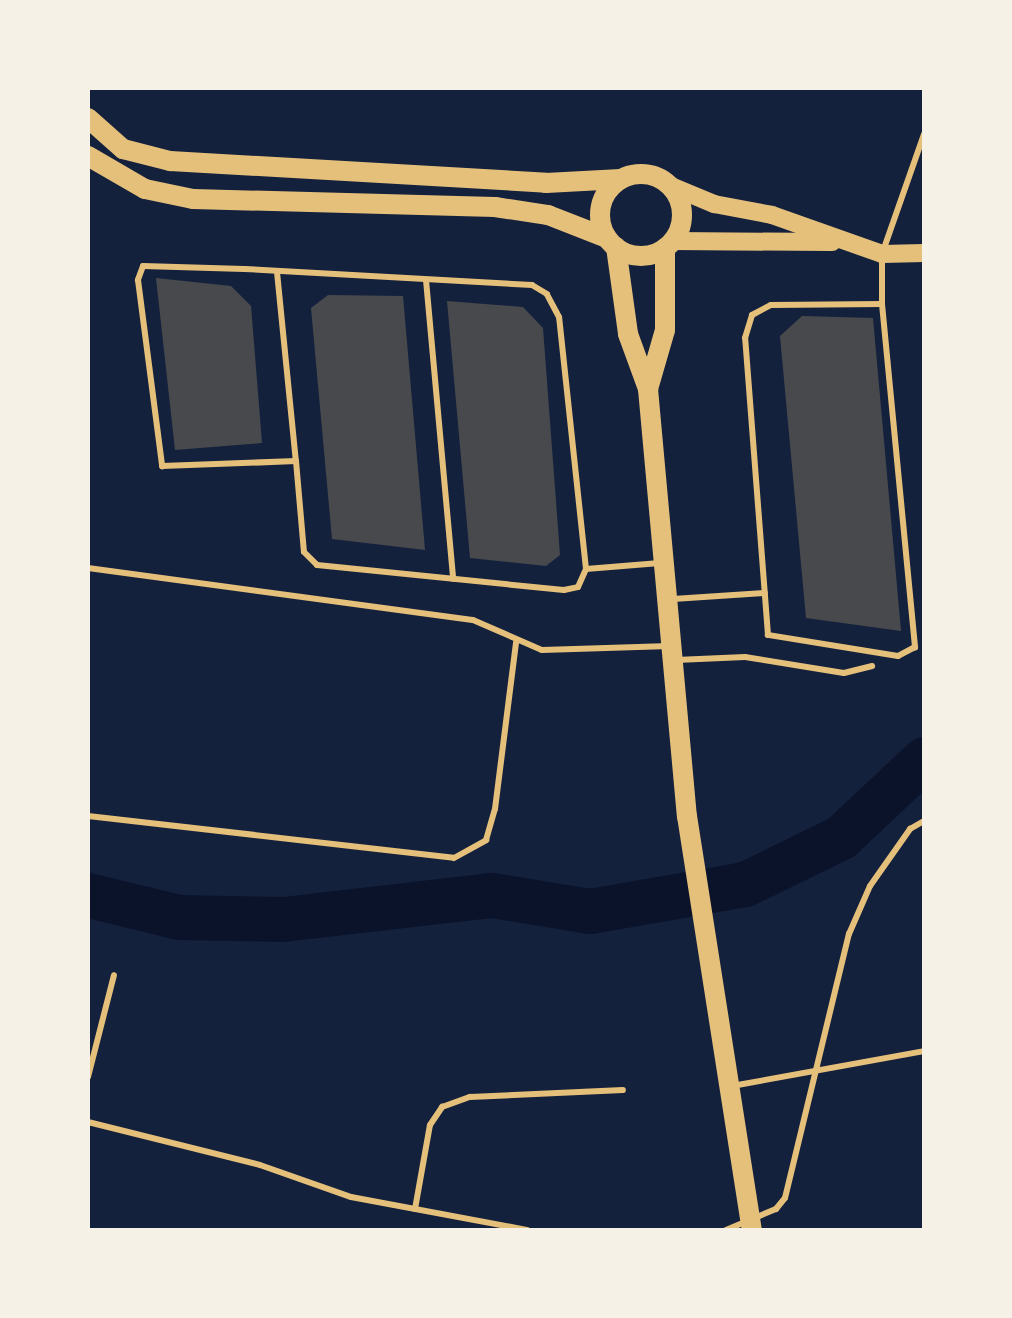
<!DOCTYPE html>
<html>
<head>
<meta charset="utf-8">
<style>
  body { margin:0 }
  #map { position:relative; width:1012px; height:1318px; overflow:hidden; background:#14213d; font-family:"Alegreya Sans",sans-serif }
  div>[style] { position:absolute }
  .river>* { height:45px; margin:-22.5px; padding:0 22.5px; transform-origin:22.5px; border-radius:22.5px; background:#0b132b }
  .building>* { inset:0; background:#48494c }
  .service>* { height:6px; margin:-3px; padding:0 3px; transform-origin:3px; border-radius:3px; background:#e5c07b }
  .tertiary>* { height:18px; margin:-9px; padding:0 9px; transform-origin:9px; border-radius:9px; background:#e5c07b }
  .secondary>* { height:20px; margin:-10px; padding:0 10px; transform-origin:10px; border-radius:10px; background:#e5c07b }
  .secondary>.ring { margin:-10px; padding:0; box-sizing:content-box; background:none; border:20px solid #e5c07b; border-radius:50% }
  span { translate:-50% -50%; white-space:nowrap; text-align:center; line-height:1.15; -webkit-text-stroke:10px #f6f1e7; paint-order:stroke }
  .frame { position:absolute; inset:0; border:90px solid #f6f1e7; pointer-events:none }
</style>
</head>
<body>
<div id="map">
  <div class="river">
    <div style="left:88px;top:895px;width:94px;rotate:13.6deg"></div>
    <div style="left:179px;top:917px;width:104px;rotate:1.1deg"></div>
    <div style="left:283px;top:919px;width:210px;rotate:-6.6deg"></div>
    <div style="left:492px;top:895px;width:99px;rotate:9.3deg"></div>
    <div style="left:590px;top:911px;width:157px;rotate:-9.9deg"></div>
    <div style="left:745px;top:884px;width:107px;rotate:-26.1deg"></div>
    <div style="left:841px;top:837px;width:114px;rotate:-43.2deg"></div>
  </div>
  <div class="building">
    <div style="clip-path:polygon(156px 278px,231px 286px,251px 306px,262px 443px,175px 450px)"></div>
    <div style="clip-path:polygon(328px 295px,403px 296px,425px 550px,332px 539px,311px 308px)"></div>
    <div style="clip-path:polygon(447px 301px,523px 307px,543px 328px,560px 555px,546px 566px,470px 558px)"></div>
    <div style="clip-path:polygon(802px 316px,873px 318px,901px 631px,806px 618px,780px 336px)"></div>
  </div>
  <div class="service">
    <div style="left:277px;top:272px;width:190px;rotate:84.3deg"></div>
    <div style="left:296px;top:461px;width:91px;rotate:85deg"></div>
    <div style="left:304px;top:552px;width:18px;rotate:45deg"></div>
    <div style="left:317px;top:565px;width:248px;rotate:5.8deg"></div>
    <div style="left:564px;top:590px;width:14px;rotate:-12deg"></div>
    <div style="left:578px;top:587px;width:20px;rotate:-66deg"></div>
    <div style="left:586px;top:569px;width:253px;rotate:-96.1deg"></div>
    <div style="left:559px;top:317px;width:26px;rotate:-118deg"></div>
    <div style="left:547px;top:294px;width:17px;rotate:-149deg"></div>
    <div style="left:532px;top:285px;width:288px;rotate:-176.8deg"></div>
    <div style="left:244px;top:269px;width:101px;rotate:-178.3deg"></div>
    <div style="left:143px;top:266px;width:15px;rotate:110deg"></div>
    <div style="left:138px;top:280px;width:188px;rotate:82.6deg"></div>
    <div style="left:162px;top:466px;width:134px;rotate:-2.1deg"></div>
    <div style="left:426px;top:280px;width:300px;rotate:84.8deg"></div>
    <div style="left:882px;top:304px;width:345px;rotate:84.5deg"></div>
    <div style="left:915px;top:647px;width:19px;rotate:152deg"></div>
    <div style="left:898px;top:656px;width:132px;rotate:-170.8deg"></div>
    <div style="left:768px;top:635px;width:298px;rotate:-94.4deg"></div>
    <div style="left:745px;top:338px;width:24px;rotate:-73deg"></div>
    <div style="left:752px;top:315px;width:21px;rotate:-28deg"></div>
    <div style="left:771px;top:305px;width:111px;rotate:-0.5deg"></div>
    <div style="left:882px;top:304px;width:50px;rotate:-90deg"></div>
    <div style="left:882px;top:254px;width:127px;rotate:-70.7deg"></div>
    <div style="left:88px;top:568px;width:388px;rotate:7.7deg"></div>
    <div style="left:473px;top:620px;width:75px;rotate:23.5deg"></div>
    <div style="left:542px;top:650px;width:128px;rotate:-1.8deg"></div>
    <div style="left:586px;top:569px;width:74px;rotate:-4.6deg"></div>
    <div style="left:673px;top:599px;width:92px;rotate:-3.7deg"></div>
    <div style="left:676px;top:660px;width:69px;rotate:-2.5deg"></div>
    <div style="left:745px;top:657px;width:100px;rotate:9.2deg"></div>
    <div style="left:844px;top:673px;width:29px;rotate:-14deg"></div>
    <div style="left:88px;top:816px;width:368px;rotate:6.5deg"></div>
    <div style="left:454px;top:858px;width:37px;rotate:-29deg"></div>
    <div style="left:486px;top:840px;width:32px;rotate:-74deg"></div>
    <div style="left:495px;top:809px;width:168px;rotate:-82.8deg"></div>
    <div style="left:88px;top:1077px;width:105px;rotate:-75.7deg"></div>
    <div style="left:732px;top:1086px;width:195px;rotate:-10.3deg"></div>
    <div style="left:88px;top:1122px;width:177px;rotate:14deg"></div>
    <div style="left:260px;top:1165px;width:96px;rotate:19.4deg"></div>
    <div style="left:351px;top:1197px;width:180px;rotate:10.6deg"></div>
    <div style="left:415px;top:1209px;width:85px;rotate:-79.9deg"></div>
    <div style="left:430px;top:1125px;width:22px;rotate:-56deg"></div>
    <div style="left:442px;top:1107px;width:30px;rotate:-20deg"></div>
    <div style="left:470px;top:1097px;width:153px;rotate:-2.6deg"></div>
    <div style="left:726px;top:1230px;width:54px;rotate:-22.8deg"></div>
    <div style="left:776px;top:1209px;width:14px;rotate:-51deg"></div>
    <div style="left:785px;top:1198px;width:272px;rotate:-76.4deg"></div>
    <div style="left:849px;top:934px;width:52px;rotate:-66.4deg"></div>
    <div style="left:870px;top:886px;width:70px;rotate:-54.9deg"></div>
    <div style="left:910px;top:829px;width:16px;rotate:-30deg"></div>
  </div>
  <div class="tertiary">
    <div style="left:671px;top:186px;width:47px;rotate:22.7deg"></div>
    <div style="left:714px;top:204px;width:59px;rotate:10.7deg"></div>
    <div style="left:772px;top:215px;width:117px;rotate:19.5deg"></div>
    <div style="left:882px;top:254px;width:42px;rotate:-1.4deg"></div>
    <div style="left:673px;top:241px;width:159px;rotate:0.4deg"></div>
  </div>
  <div class="secondary">
    <div style="left:88px;top:118px;width:47px;rotate:41.5deg"></div>
    <div style="left:123px;top:149px;width:49px;rotate:14.3deg"></div>
    <div style="left:170px;top:161px;width:377px;rotate:3.3deg"></div>
    <div style="left:546px;top:183px;width:75px;rotate:-3.1deg"></div>
    <div style="left:88px;top:156px;width:66px;rotate:30.1deg"></div>
    <div style="left:145px;top:189px;width:49px;rotate:11.8deg"></div>
    <div style="left:193px;top:199px;width:302px;rotate:1.5deg"></div>
    <div style="left:495px;top:207px;width:54px;rotate:8.6deg"></div>
    <div style="left:548px;top:215px;width:63px;rotate:21.3deg"></div>
    <div class="ring" style="left:600px;top:174px;width:62px;height:62px"></div>
    <div style="left:616px;top:247px;width:88px;rotate:82.1deg"></div>
    <div style="left:628px;top:334px;width:59px;rotate:70deg"></div>
    <div style="left:648px;top:389px;width:429px;rotate:84.8deg"></div>
    <div style="left:687px;top:816px;width:419px;rotate:81.1deg"></div>
    <div style="left:648px;top:389px;width:61px;rotate:-73.9deg"></div>
    <div style="left:665px;top:330px;width:82px;rotate:-90deg"></div>
  </div>
  <div class="frame"></div>
</div>
</body>
</html>
